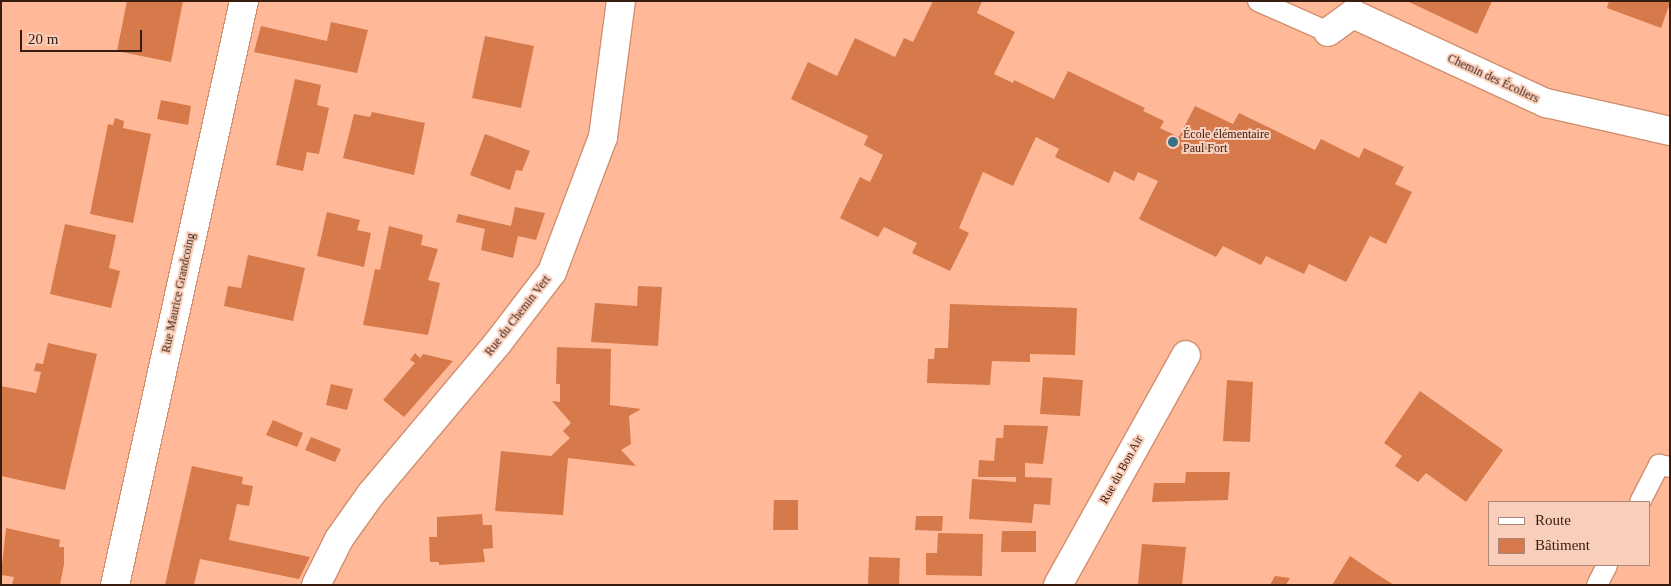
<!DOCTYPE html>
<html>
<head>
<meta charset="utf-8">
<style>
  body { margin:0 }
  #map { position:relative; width:1671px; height:586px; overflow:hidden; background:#ffb998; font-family:Georgia,serif }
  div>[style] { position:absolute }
  .building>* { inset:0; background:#d6794b }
  .roads { filter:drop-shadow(1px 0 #d18e6e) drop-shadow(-1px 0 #d18e6e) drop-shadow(0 1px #d18e6e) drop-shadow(0 -1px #d18e6e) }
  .service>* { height:20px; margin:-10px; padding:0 10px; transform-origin:10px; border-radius:10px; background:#fff }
  .pedestrian>* { height:28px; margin:-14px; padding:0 14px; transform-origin:14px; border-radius:14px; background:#fff }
  .minor>* { height:28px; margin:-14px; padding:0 14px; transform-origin:14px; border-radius:14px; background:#fff }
  .dots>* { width:14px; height:14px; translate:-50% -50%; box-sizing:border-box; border:2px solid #f9ceba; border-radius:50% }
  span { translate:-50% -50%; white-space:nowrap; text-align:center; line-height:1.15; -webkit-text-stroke:4px #f9ceba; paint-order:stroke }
  .street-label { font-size:12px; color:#371c10 }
  .poi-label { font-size:12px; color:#371c10 }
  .left { translate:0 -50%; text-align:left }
  .frame { position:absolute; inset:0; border:2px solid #371c10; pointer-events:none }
  .legend { position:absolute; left:1488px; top:501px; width:162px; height:65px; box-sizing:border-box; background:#f9ceba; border:1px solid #ab8776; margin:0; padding:6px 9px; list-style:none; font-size:15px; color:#371c10 }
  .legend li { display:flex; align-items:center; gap:10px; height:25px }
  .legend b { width:25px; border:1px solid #ab8776 }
  .scale { position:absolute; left:20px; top:30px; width:122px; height:22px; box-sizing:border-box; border:2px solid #371c10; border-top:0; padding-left:6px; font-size:15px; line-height:18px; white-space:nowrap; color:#371c10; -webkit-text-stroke:4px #f9ceba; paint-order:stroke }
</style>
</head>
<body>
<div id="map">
  <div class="building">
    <div style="clip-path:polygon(127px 1px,183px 1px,171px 62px,117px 51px)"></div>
    <div style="clip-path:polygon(933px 1px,982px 1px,977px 13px,1015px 32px,994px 74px,1013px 83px,1014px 80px,1054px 99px,1068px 71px,1145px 108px,1143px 111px,1164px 121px,1160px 128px,1179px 137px,1195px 106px,1233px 124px,1239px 113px,1315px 150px,1321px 139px,1359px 158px,1364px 148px,1404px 167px,1395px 184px,1412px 192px,1386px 244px,1370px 236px,1346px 282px,1309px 264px,1304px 274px,1266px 256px,1261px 265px,1223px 246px,1216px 257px,1139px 219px,1158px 181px,1138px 172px,1134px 181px,1114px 171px,1109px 183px,1055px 157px,1059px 149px,1036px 137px,1013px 186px,983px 172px,959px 228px,969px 233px,950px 271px,912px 253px,917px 243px,884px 227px,878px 237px,840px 218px,860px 177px,870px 182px,883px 155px,864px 145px,868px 136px,791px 99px,808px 62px,837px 76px,855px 38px,895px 57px,904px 38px,913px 42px)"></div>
    <div style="clip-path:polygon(1407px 1px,1492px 1px,1477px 34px)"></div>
    <div style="clip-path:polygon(1609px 1px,1670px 1px,1670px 3px,1661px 28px,1607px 8px)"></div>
    <div style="clip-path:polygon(331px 22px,368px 30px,357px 73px,254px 52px,261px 26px,327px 41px)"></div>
    <div style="clip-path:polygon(485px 36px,534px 46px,521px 108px,472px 98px)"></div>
    <div style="clip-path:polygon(295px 79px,321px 85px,317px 105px,329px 108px,319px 154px,307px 152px,303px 171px,276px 165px)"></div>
    <div style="clip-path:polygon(161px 100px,191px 106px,188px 125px,157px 119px)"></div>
    <div style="clip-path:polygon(372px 112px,425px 123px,414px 175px,343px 158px,354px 114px,370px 117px)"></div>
    <div style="clip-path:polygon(115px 118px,124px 121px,123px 128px,151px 134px,133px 223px,90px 214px,108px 124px,113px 125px)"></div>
    <div style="clip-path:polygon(485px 134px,530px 151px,522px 171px,516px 170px,510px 190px,470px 175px)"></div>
    <div style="clip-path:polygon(515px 207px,545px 213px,536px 240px,518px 236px,513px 258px,481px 250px,485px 229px,456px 222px,458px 214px,511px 226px)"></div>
    <div style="clip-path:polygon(327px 212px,360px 220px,357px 230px,371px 233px,364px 267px,317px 256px)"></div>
    <div style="clip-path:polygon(65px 224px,116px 235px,109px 268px,120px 271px,111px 308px,50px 294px)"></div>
    <div style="clip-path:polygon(389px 226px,423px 235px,421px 245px,438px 249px,428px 280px,440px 283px,428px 335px,363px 325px,375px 269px,380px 270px)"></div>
    <div style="clip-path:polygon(248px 255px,305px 268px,293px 321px,224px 306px,228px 286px,241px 288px)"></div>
    <div style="clip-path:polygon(638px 286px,662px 287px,658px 346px,591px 342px,595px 303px,637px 306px)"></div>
    <div style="clip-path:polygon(950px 304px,1077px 308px,1075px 355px,1030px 354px,1030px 362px,992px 361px,990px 385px,927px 383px,928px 359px,934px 359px,935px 348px,948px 348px)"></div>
    <div style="clip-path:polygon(48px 343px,97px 354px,65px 490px,1px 476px,1px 386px,36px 393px,41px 372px,34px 371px,36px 363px,43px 364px)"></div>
    <div style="clip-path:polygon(557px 347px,611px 349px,610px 405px,641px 409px,629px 416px,631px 444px,621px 450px,636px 466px,568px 458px,563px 515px,495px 511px,501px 451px,551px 456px,570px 438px,563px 431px,571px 423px,552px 401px,560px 402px,560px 384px,556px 384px)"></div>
    <div style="clip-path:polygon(415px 353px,420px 358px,423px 354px,453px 361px,404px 417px,383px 400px,415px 363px,410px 360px)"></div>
    <div style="clip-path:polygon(1043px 377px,1083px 380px,1080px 416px,1040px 414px)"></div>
    <div style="clip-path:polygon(1227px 380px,1253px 382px,1250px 442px,1223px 441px)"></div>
    <div style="clip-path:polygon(331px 384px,353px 389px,347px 410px,326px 405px)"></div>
    <div style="clip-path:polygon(1420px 391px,1503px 450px,1466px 502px,1426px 473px,1418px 482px,1395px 466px,1402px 456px,1384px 443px)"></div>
    <div style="clip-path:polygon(273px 420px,303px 433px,297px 447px,266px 435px)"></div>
    <div style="clip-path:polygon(1004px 425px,1048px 426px,1043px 464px,1025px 463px,1025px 477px,1052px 478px,1050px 505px,1034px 504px,1032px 523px,969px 519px,972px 479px,1016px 482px,1016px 477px,978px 477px,979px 460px,994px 461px,996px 438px,1003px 438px)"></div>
    <div style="clip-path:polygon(311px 437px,341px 449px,335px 462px,305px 450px)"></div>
    <div style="clip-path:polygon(192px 466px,243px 477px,242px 484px,253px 486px,249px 506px,237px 504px,229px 540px,310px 557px,299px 579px,200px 559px,194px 585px,165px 585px)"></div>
    <div style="clip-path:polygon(1186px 472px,1230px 472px,1228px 500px,1152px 502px,1154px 483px,1185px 483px)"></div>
    <div style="clip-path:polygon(774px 500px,798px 500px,798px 530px,773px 530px)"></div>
    <div style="clip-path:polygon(482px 514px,483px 525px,492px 525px,493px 548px,483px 549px,485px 562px,439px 565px,439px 562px,430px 562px,429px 537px,437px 537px,437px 517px)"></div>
    <div style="clip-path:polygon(916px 516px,943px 516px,942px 531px,915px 530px)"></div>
    <div style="clip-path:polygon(6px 528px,60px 540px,59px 547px,64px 547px,64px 564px,60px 585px,12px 585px,14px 577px,1px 575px)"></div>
    <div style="clip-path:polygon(1002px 531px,1036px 531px,1036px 552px,1001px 552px)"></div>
    <div style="clip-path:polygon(938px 533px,983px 534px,982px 576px,926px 575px,926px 553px,937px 553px)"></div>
    <div style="clip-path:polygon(1142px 544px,1186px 547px,1182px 585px,1138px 585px)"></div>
    <div style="clip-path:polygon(1350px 556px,1375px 573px,1394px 585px,1332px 585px)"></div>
    <div style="clip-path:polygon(869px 557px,900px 558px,899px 585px,868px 585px)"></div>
    <div style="clip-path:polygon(1275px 576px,1290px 578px,1286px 585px,1270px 585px)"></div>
  </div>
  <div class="roads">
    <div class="service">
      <div style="left:1258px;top:1px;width:77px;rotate:23.9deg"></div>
      <div style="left:1640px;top:502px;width:42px;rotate:-62.8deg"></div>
      <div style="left:1659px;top:465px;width:11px;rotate:10deg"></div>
      <div style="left:1597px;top:585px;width:22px;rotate:-63deg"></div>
    </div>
    <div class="pedestrian">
      <div style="left:1328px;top:32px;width:31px;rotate:-36deg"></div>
      <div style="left:1353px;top:14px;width:213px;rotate:24.8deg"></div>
      <div style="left:1546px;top:103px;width:127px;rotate:12.7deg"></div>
    </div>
    <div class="minor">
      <div style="left:115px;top:585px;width:598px;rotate:-77.54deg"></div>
      <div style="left:316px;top:585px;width:51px;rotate:-63.4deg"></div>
      <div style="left:339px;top:539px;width:55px;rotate:-54.6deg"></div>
      <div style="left:371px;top:494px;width:196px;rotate:-50deg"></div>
      <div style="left:497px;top:344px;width:91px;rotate:-52.6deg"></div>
      <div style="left:552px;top:272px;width:144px;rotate:-69.3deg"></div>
      <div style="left:603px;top:137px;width:137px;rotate:-82.5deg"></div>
      <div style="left:1058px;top:585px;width:263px;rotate:-60.9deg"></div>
    </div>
  </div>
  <div class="dots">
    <div style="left:1173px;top:142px;background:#357289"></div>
  </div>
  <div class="street-label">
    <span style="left:1493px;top:79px;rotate:25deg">Chemin des Écoliers</span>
    <span style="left:179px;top:293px;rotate:-78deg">Rue Maurice Grandcoing</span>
    <span style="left:518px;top:316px;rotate:-52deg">Rue du Chemin Vert</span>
    <span style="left:1122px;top:470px;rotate:-61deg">Rue du Bon Air</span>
  </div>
  <div class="poi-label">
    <span class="left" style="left:1183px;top:142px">École élémentaire<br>Paul Fort</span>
  </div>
  <div class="frame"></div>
  <ul class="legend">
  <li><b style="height:6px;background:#fff"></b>Route</li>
  <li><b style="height:14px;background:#d6794b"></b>Bâtiment</li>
  </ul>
  <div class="scale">20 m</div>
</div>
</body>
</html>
